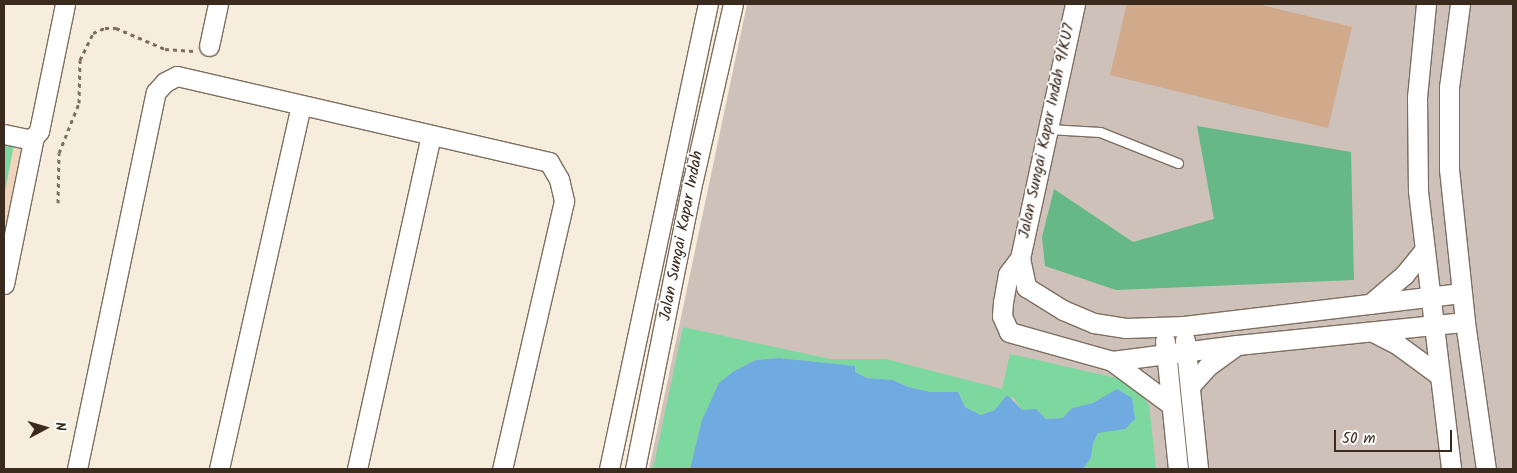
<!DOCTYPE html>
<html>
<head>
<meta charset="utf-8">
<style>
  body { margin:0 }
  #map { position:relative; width:1517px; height:473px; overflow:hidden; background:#f7eddc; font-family:Kalam,sans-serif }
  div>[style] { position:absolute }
  .built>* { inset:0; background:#f0d5bc }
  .industrial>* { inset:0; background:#cec1b9 }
  .green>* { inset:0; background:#7dd89f }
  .forest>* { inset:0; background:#66b886 }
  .water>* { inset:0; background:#6faae0 }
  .building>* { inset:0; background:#d1a98b }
  .path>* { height:3px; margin-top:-1.5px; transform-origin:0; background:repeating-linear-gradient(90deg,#7d6e60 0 4px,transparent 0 8px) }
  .roads { filter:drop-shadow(1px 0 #7d6e60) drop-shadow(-1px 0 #7d6e60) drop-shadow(0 1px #7d6e60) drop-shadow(0 -1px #7d6e60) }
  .lane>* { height:9px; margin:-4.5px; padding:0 4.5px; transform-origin:4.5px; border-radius:4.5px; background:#fff }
  .street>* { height:19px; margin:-9.5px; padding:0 9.5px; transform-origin:9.5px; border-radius:9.5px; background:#fff }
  span { translate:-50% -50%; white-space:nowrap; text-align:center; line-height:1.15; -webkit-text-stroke:4px #fff; paint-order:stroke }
  .street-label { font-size:16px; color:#3b2a1e }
  .frame { position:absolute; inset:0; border:5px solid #3b2a1e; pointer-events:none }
  .north { position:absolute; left:20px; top:403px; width:50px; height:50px; -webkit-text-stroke:4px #fff; paint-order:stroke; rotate:84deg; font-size:14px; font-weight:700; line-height:20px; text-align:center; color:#3b2a1e }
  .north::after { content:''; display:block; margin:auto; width:18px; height:22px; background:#3b2a1e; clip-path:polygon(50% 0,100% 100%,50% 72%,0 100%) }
  .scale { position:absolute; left:1334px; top:430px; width:118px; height:22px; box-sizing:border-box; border:2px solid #3b2a1e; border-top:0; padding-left:6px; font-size:15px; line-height:18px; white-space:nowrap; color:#3b2a1e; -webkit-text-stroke:4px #fff; paint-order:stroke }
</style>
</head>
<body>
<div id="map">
  <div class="built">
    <div style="clip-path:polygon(4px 139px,26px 144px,4px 256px)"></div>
  </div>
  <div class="industrial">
    <div style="clip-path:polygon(747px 4px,1513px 4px,1513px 469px,649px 469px)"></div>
  </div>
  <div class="green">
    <div style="clip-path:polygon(4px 142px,14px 144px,4px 197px)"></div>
    <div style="clip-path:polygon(683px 327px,830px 359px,886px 359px,1002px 389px,1010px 354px,1130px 381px,1149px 405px,1156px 469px,1083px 469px,1091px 458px,1093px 443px,1099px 432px,1125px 429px,1117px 389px,1093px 403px,1072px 408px,1063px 418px,1046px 419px,1036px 409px,1022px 410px,1013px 397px,995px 410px,981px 415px,965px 407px,958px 392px,930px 392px,908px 387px,893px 380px,867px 378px,855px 372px,854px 366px,779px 358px,756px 360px,734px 371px,702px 420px,690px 469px,653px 469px)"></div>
  </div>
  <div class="forest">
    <div style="clip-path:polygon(1197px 126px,1351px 152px,1354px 280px,1116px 290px,1045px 266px,1042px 237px,1054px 189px,1133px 242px,1214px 219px)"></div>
  </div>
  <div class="water">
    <div style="clip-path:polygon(779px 358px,855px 366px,855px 372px,867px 378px,893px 380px,908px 387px,930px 392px,958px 392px,965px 407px,981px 415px,995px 410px,1007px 395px,1022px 410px,1036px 409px,1046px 419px,1063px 418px,1072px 408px,1093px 403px,1117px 389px,1132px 398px,1135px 419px,1125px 429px,1098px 433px,1093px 443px,1091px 458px,1083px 469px,690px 469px,702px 420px,719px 383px,734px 371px,756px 360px)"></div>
  </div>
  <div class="building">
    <div style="clip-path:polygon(1127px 4px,1258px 4px,1352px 27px,1328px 128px,1110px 75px)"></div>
  </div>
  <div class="path">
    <div style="left:58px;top:203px;width:50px;rotate:-88.9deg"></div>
    <div style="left:59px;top:153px;width:54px;rotate:-68.2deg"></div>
    <div style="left:79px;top:103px;width:43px;rotate:-88.7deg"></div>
    <div style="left:80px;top:60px;width:30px;rotate:-64deg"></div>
    <div style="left:93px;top:33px;width:13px;rotate:-23deg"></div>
    <div style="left:105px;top:28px;width:11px"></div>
    <div style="left:116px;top:28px;width:53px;rotate:23.2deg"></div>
    <div style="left:165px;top:49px;width:29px;rotate:4deg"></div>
  </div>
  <div class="roads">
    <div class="lane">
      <div style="left:1048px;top:129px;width:52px;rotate:3.3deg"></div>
      <div style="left:1100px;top:132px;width:84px;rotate:21.7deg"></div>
    </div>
    <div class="street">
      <div style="left:1075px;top:4px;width:260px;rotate:102.2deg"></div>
      <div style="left:1020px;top:258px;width:20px;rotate:127deg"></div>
      <div style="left:1008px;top:274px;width:28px;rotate:100deg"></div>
      <div style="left:1003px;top:302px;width:14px;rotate:94deg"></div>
      <div style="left:1002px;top:316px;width:17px;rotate:66deg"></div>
      <div style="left:1009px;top:332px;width:107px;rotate:15.7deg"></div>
      <div style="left:1112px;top:361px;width:126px;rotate:-7.3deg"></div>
      <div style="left:1237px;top:345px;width:229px;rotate:-5.8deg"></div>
      <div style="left:1426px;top:4px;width:93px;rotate:95.5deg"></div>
      <div style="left:1417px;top:97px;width:94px;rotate:89.4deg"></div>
      <div style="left:1418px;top:191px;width:280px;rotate:83.2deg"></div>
      <div style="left:1460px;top:4px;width:84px;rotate:97.5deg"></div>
      <div style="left:1449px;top:87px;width:82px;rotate:90deg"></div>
      <div style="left:1449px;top:169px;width:154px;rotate:84deg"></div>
      <div style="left:1465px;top:322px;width:148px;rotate:81.9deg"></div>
      <div style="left:209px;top:46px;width:43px;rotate:-77.9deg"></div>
      <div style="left:4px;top:134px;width:25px;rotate:12deg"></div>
      <div style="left:28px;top:139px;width:6px;rotate:-18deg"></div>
      <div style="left:34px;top:137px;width:8px;rotate:-50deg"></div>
      <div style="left:39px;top:131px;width:130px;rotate:-78.4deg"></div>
      <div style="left:1020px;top:258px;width:30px;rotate:78deg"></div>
      <div style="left:1026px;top:287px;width:44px;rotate:31.9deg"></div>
      <div style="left:1063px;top:310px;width:34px;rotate:23deg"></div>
      <div style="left:1094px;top:323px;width:32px;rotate:9deg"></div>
      <div style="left:1126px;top:328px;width:58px;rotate:-2deg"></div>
      <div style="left:1184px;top:326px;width:279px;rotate:-6.8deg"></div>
      <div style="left:4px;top:284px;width:150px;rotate:-78.5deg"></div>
      <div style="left:1370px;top:304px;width:45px;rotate:-40.5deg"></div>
      <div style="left:1404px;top:275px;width:32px;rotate:-51deg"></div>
      <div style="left:1373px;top:332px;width:28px;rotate:27deg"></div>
      <div style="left:1398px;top:345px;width:51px;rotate:36.2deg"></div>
      <div style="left:1185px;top:340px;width:130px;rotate:84.2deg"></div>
      <div style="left:1165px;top:341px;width:129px;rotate:84.2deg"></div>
      <div style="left:1112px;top:361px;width:72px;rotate:36.6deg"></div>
      <div style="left:1191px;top:385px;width:25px;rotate:-48deg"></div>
      <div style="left:1208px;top:366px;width:32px;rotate:-36deg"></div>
      <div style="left:77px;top:469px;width:385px;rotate:-78.2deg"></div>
      <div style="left:156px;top:92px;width:13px;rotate:-48deg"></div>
      <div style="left:165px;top:82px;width:13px;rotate:-27deg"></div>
      <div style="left:177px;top:76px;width:382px;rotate:13deg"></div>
      <div style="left:549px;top:162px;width:20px;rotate:60deg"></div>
      <div style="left:559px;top:179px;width:23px;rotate:77deg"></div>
      <div style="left:564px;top:201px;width:275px;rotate:103deg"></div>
      <div style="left:219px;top:469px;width:373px;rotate:-77.3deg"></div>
      <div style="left:357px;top:469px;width:342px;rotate:-77.5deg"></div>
      <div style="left:609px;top:469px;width:475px;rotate:-78deg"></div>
      <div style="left:635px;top:469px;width:295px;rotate:-78.7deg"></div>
      <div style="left:693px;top:180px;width:180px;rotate:-77.2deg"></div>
    </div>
  </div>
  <div class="street-label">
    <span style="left:1047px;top:131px;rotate:-78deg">Jalan Sungai Kapar Indah 9/KU7</span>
    <span style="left:682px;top:236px;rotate:-79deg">Jalan Sungai Kapar Indah</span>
  </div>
  <div class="frame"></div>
  <div class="north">N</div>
  <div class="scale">50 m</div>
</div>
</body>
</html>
